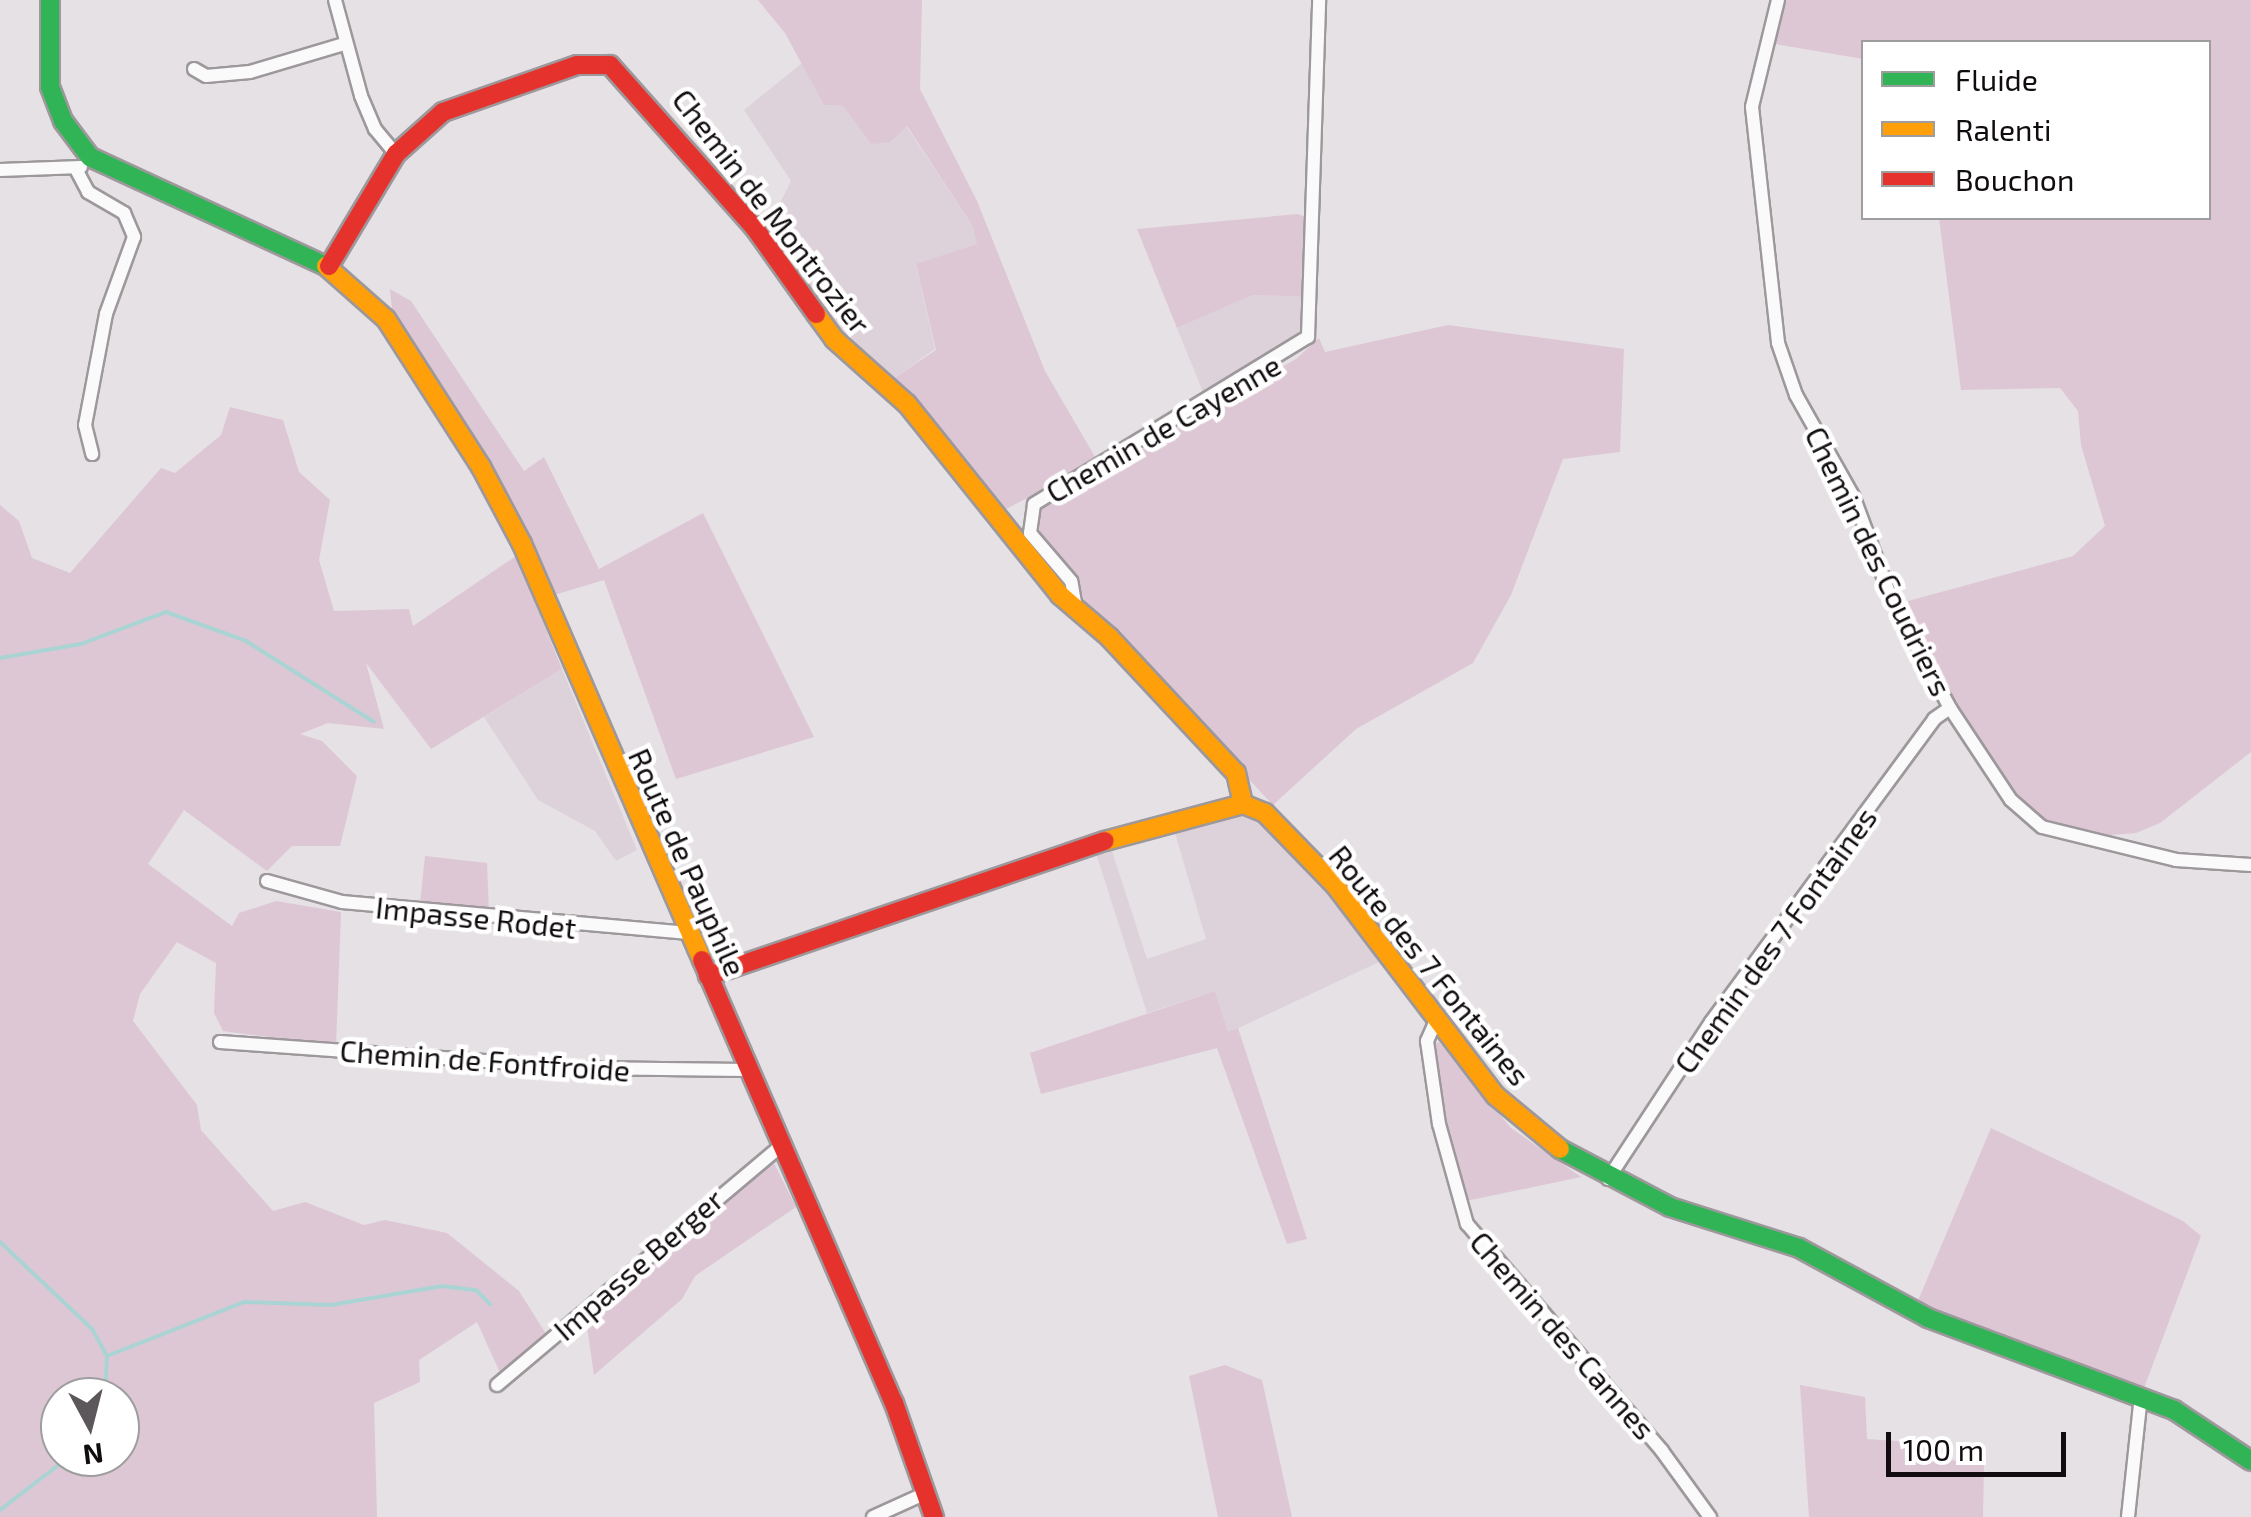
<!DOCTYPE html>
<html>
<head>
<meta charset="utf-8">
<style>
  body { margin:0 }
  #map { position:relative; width:2251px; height:1517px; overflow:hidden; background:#e6e1e4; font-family:"Exo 2",sans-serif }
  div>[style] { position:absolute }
  .built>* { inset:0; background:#ddd2d9 }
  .green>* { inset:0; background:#ddc7d5 }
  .stream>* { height:4px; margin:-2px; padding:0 2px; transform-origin:2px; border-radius:2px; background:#aad4d3 }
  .roads { filter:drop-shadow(2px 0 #9d989b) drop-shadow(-2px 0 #9d989b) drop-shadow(0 2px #9d989b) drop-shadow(0 -2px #9d989b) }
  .street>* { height:12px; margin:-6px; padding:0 6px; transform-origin:6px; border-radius:6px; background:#fbfafb }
  .fast>* { height:18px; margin:-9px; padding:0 9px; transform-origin:9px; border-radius:9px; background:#30b455 }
  .slow>* { height:18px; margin:-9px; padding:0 9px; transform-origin:9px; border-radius:9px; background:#ff9f0a }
  .jam>* { height:18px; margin:-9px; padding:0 9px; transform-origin:9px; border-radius:9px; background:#e5322d }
  span { translate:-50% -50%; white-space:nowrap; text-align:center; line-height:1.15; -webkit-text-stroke:9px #fff; paint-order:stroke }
  .street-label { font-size:30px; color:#100c0f }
  .legend { position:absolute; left:1861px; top:40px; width:350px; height:180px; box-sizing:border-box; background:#fff; border:2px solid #9f9e9f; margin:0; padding:12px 18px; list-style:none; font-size:30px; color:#100c0f }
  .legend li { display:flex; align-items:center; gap:20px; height:50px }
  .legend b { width:50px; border:2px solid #9f9e9f }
  .north { position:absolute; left:40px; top:1377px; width:100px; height:100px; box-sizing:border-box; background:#fff; border:2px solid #9f9e9f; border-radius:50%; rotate:173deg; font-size:28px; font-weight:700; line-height:40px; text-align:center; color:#100c0f }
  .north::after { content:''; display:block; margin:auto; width:35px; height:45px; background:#5b575a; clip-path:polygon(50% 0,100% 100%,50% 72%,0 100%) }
  .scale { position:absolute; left:1886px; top:1432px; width:180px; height:45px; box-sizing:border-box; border:5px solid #100c0f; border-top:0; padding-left:12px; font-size:30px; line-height:35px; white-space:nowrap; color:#100c0f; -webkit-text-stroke:8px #fff; paint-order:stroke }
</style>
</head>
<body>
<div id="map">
  <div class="built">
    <div style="clip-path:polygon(802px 63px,824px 105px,843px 106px,871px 144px,906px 126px,972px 225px,977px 244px,916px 265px,935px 349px,890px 381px,852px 352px,754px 219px,781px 201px,791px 181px,744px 110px)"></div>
    <div style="clip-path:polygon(1253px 295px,1309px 297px,1305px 328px,1298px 341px,1205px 397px,1177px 328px)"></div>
    <div style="clip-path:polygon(562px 669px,637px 850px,616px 861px,595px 831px,538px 800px,484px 717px)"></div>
    <div style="clip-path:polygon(1235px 810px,1266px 824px,1332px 892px,1381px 961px,1228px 1033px,1215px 991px,1147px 1013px,1096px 853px,1111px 848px,1147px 959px,1206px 939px,1173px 826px)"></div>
  </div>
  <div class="green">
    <div style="clip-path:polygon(758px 0,922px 0,920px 89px,977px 201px,1045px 371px,1098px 462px,1002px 511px,890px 381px,936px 350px,916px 264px,977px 244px,972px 225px,907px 126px,890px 142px,871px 144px,843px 106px,824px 105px,785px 33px)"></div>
    <div style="clip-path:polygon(1785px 0,2251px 0,2251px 752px,2160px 823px,2136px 833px,2098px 836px,2057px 826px,2028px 810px,1957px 707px,1905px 612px,1908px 601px,2073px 556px,2105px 526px,2081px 445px,2078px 411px,2060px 388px,1961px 390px,1939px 218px,2208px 218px,2208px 42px,1864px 42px,1863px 59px,1770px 43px)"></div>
    <div style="clip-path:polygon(1298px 214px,1306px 217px,1309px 297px,1253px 295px,1177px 328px,1137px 229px)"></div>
    <div style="clip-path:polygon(390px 289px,411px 301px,524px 471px,544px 457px,599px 569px,703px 513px,814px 737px,676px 779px,604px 580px,554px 595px,478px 444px,392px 309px)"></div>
    <div style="clip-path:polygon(1448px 325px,1624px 349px,1620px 452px,1563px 459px,1511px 595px,1473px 663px,1356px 729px,1273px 805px,1085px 604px,1077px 576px,1040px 541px,1038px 509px,1296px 359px,1319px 338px,1325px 352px)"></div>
    <div style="clip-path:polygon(evenodd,230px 407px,283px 420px,299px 472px,330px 500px,319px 560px,334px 611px,409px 609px,413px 626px,516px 556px,562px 669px,431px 749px,366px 663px,384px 729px,328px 723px,300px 734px,322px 741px,357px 776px,340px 846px,292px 846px,267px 871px,184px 810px,148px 864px,232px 926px,239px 913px,276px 901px,341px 912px,336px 1046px,223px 1031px,214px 1013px,216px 963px,177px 942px,140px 994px,133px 1021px,197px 1105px,201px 1130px,273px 1211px,305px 1202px,364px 1225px,385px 1220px,447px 1233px,519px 1291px,546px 1334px,502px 1377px,477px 1322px,419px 1360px,420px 1382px,374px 1403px,377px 1517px,0 1517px,0 505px,19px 521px,32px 558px,70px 573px,161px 468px,175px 473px,221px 435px,230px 407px,60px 1397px,120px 1397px,120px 1457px,60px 1457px,60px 1397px)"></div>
    <div style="clip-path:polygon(425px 856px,487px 863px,489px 914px,420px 904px)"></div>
    <div style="clip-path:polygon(1215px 991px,1228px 1032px,1238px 1028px,1307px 1239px,1287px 1244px,1217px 1048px,1041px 1094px,1030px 1053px)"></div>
    <div style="clip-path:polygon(1439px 1042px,1511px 1128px,1581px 1177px,1461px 1202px,1440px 1095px,1434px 1044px)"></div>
    <div style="clip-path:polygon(1991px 1128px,2183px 1221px,2201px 1236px,2144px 1388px,1917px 1303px)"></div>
    <div style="clip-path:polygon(774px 1163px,796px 1207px,695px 1276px,682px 1299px,594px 1375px,585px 1313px)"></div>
    <div style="clip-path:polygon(1225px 1365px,1262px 1380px,1292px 1517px,1218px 1517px,1189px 1376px)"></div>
    <div style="clip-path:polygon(1800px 1385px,1865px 1397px,1867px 1439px,1923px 1443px,1927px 1459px,1984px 1462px,1983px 1517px,1809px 1517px)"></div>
  </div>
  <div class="stream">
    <div style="left:0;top:658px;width:82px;rotate:-9.8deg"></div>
    <div style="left:81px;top:644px;width:91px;rotate:-20.6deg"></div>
    <div style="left:166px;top:612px;width:85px;rotate:19.9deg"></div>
    <div style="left:246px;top:641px;width:151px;rotate:32.3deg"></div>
    <div style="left:0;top:1242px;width:127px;rotate:43.4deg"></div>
    <div style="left:92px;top:1329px;width:31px;rotate:61deg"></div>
    <div style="left:107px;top:1356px;width:41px;rotate:92.8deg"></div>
    <div style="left:107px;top:1356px;width:147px;rotate:-21.5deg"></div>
    <div style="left:244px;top:1302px;width:87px;rotate:2deg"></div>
    <div style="left:331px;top:1305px;width:113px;rotate:-9.7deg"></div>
    <div style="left:442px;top:1286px;width:34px;rotate:7deg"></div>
    <div style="left:476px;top:1290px;width:20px;rotate:45deg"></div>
    <div style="left:0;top:1510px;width:87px;rotate:-37.5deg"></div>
  </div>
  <div class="roads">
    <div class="street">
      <div style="left:335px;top:0;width:99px;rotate:74.8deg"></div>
      <div style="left:361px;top:96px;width:36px;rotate:67deg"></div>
      <div style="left:375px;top:129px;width:33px;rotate:50deg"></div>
      <div style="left:1778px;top:0;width:110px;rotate:103.7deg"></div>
      <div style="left:1752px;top:107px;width:237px;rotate:83.7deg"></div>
      <div style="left:1778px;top:343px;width:55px;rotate:70.9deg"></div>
      <div style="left:1796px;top:395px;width:118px;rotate:60.6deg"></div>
      <div style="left:1854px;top:498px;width:107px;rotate:69.7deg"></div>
      <div style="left:1891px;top:598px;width:125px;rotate:61.8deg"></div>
      <div style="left:1950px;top:708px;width:110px;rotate:56.5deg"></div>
      <div style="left:2011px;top:800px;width:41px;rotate:41.1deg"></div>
      <div style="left:2042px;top:827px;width:138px;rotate:13.8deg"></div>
      <div style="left:2176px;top:860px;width:75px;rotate:3.8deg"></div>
      <div style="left:194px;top:69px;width:14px;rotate:30deg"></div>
      <div style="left:206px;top:76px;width:44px;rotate:-5.2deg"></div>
      <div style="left:250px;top:72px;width:98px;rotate:-16.6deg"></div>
      <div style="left:0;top:170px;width:81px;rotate:-2.1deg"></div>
      <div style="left:77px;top:171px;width:24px;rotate:62deg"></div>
      <div style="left:88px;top:192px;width:42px;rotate:30.3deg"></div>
      <div style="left:124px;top:213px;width:26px;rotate:67deg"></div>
      <div style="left:134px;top:237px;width:82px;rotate:110deg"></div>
      <div style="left:106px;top:314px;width:113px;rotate:100.7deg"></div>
      <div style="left:85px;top:425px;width:30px;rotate:76deg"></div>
      <div style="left:1076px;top:608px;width:27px;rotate:-100deg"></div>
      <div style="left:1071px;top:581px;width:63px;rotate:-130.5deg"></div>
      <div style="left:1030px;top:533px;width:29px;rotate:-82deg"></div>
      <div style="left:1034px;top:504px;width:321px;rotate:-31.4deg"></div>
      <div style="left:1308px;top:337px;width:337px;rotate:-88.1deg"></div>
      <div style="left:267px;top:881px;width:78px;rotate:15.6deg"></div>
      <div style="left:342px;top:902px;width:348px;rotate:5.1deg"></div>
      <div style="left:1435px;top:1023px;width:20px;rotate:114deg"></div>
      <div style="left:1427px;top:1041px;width:84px;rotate:81.8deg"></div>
      <div style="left:1439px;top:1124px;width:104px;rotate:74.4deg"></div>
      <div style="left:1467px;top:1224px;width:299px;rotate:49.3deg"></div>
      <div style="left:1662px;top:1451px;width:82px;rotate:54deg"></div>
      <div style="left:220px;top:1042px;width:360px;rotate:4.1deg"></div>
      <div style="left:579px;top:1068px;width:170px;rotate:0.7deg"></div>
      <div style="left:1608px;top:1179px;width:188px;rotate:-56.7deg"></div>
      <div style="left:1711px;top:1022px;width:376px;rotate:-53.6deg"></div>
      <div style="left:1934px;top:719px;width:19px;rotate:-35deg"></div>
      <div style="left:497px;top:1385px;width:373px;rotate:-40.1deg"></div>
      <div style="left:873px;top:1517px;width:60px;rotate:-24.4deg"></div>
      <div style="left:2128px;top:1517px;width:122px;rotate:-83.9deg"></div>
    </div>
    <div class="fast">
      <div style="left:50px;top:0;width:87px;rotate:90deg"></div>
      <div style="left:50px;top:87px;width:36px;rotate:69deg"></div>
      <div style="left:63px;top:121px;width:45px;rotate:53.1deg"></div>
      <div style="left:90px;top:157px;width:260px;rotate:24.8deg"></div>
      <div style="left:1560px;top:1149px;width:124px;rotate:27.8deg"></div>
      <div style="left:1670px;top:1207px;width:135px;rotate:17.6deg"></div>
      <div style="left:1799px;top:1248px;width:147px;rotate:28.5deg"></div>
      <div style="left:1928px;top:1318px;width:263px;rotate:20.5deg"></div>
      <div style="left:2174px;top:1410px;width:92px;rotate:33.5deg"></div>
    </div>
    <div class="slow">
      <div style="left:326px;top:266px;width:80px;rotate:41.5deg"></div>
      <div style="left:386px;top:319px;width:176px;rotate:57.3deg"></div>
      <div style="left:481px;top:467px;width:87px;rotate:62deg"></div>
      <div style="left:522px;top:544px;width:453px;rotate:66.6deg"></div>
      <div style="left:816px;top:314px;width:31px;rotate:54deg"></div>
      <div style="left:834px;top:339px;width:98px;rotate:41.7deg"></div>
      <div style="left:907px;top:404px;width:245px;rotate:51.3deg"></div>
      <div style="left:1060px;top:595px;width:65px;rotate:40.6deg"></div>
      <div style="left:1109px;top:637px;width:186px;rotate:47deg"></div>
      <div style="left:1236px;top:773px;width:32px;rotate:77deg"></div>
      <div style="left:1105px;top:841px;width:143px;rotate:-15deg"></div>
      <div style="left:1243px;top:804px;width:24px;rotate:22deg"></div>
      <div style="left:1265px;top:813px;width:100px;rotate:45.8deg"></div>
      <div style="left:1335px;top:885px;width:265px;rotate:52.7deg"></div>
      <div style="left:1496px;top:1096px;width:83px;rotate:39.6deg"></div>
    </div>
    <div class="jam">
      <div style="left:329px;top:266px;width:131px;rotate:-59.1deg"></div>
      <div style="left:396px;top:154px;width:63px;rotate:-41.8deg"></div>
      <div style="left:443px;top:112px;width:142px;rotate:-19.3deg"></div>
      <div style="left:577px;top:65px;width:33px"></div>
      <div style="left:610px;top:65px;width:217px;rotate:48.4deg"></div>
      <div style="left:754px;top:227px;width:107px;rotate:54.5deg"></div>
      <div style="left:702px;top:960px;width:483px;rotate:66.6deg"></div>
      <div style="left:894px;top:1403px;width:121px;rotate:70.7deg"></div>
      <div style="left:708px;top:976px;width:419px;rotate:-18.8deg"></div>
    </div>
  </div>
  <div class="street-label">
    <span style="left:772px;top:211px;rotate:52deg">Chemin de Montrozier</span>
    <span style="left:1163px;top:428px;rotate:-30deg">Chemin de Cayenne</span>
    <span style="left:1879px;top:561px;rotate:64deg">Chemin des Coudriers</span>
    <span style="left:688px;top:862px;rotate:66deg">Route de Pauphile</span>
    <span style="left:476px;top:917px;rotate:6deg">Impasse Rodet</span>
    <span style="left:1775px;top:940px;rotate:-54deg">Chemin des 7 Fontaines</span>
    <span style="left:1430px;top:965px;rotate:51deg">Route des 7 Fontaines</span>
    <span style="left:485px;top:1060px;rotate:4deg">Chemin de Fontfroide</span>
    <span style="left:638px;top:1264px;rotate:-41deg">Impasse Berger</span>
    <span style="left:1563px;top:1335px;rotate:49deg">Chemin des Cannes</span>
  </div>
  <ul class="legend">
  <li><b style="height:12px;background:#30b455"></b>Fluide</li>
  <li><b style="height:12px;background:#ff9f0a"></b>Ralenti</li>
  <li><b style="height:12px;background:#e5322d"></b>Bouchon</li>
  </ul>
  <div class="north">N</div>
  <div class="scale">100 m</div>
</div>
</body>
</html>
